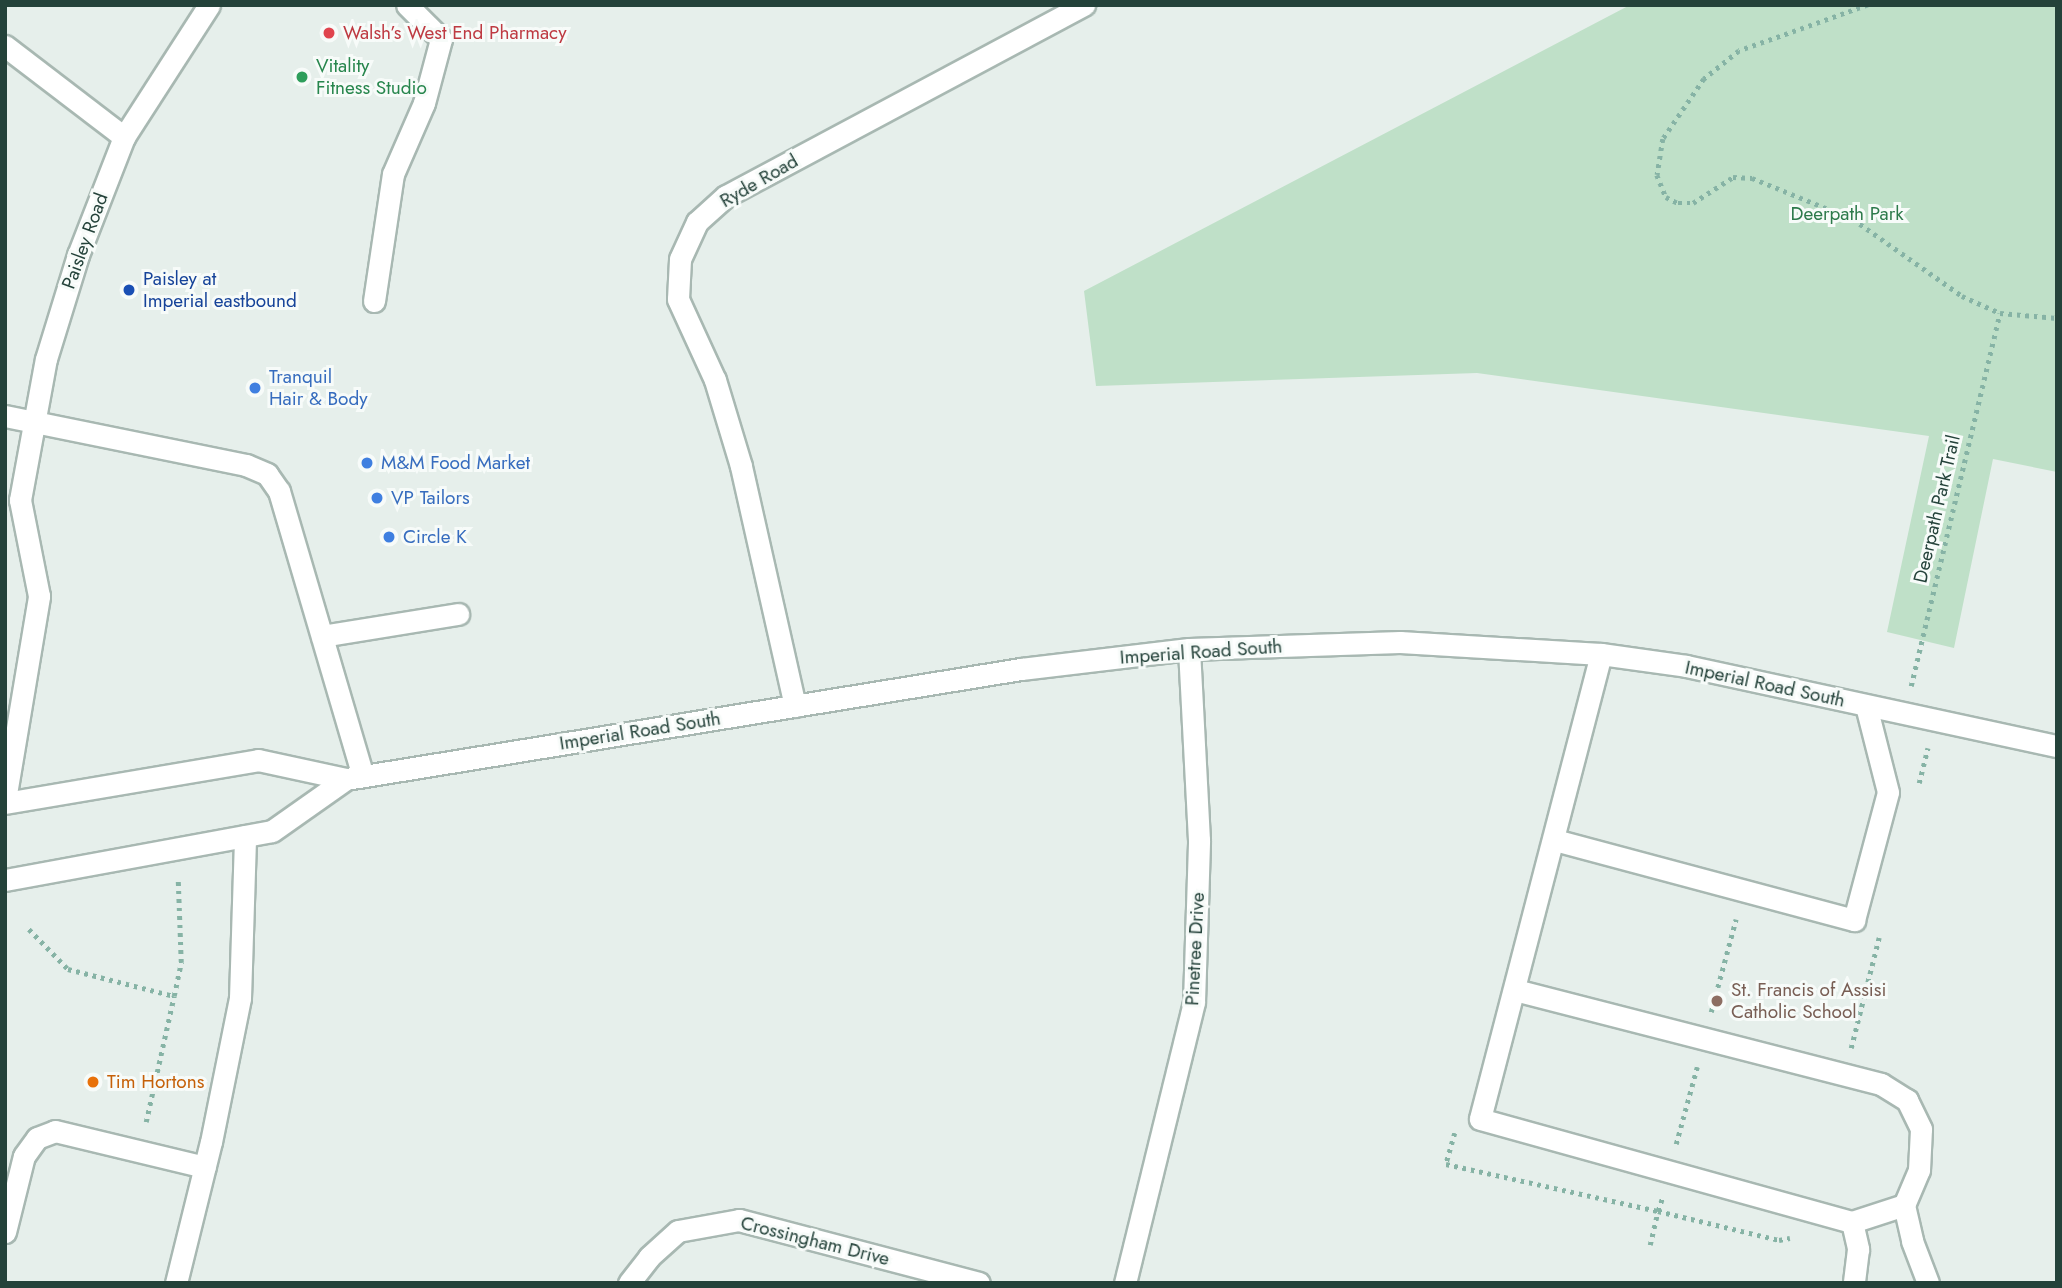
<!DOCTYPE html>
<html>
<head>
<meta charset="utf-8">
<style>
  body { margin:0 }
  #map { position:relative; width:2062px; height:1288px; overflow:hidden; background:#e6efeb; font-family:Jost,sans-serif }
  div>[style] { position:absolute }
  .green>* { inset:0; background:#bfe0c8 }
  .path>* { height:4.5px; margin-top:-2.25px; transform-origin:0; background:repeating-linear-gradient(90deg,#86b3a5 0 3.5px,transparent 0 8.5px) }
  .roads { filter:drop-shadow(2px 0 #a8b8b2) drop-shadow(-2px 0 #a8b8b2) drop-shadow(0 2px #a8b8b2) drop-shadow(0 -2px #a8b8b2) }
  .service>* { height:21px; margin:-10.5px; padding:0 10.5px; transform-origin:10.5px; border-radius:10.5px; background:#fff }
  .minor>* { height:21px; margin:-10.5px; padding:0 10.5px; transform-origin:10.5px; border-radius:10.5px; background:#fff }
  .tertiary>* { height:21px; margin:-10.5px; padding:0 10.5px; transform-origin:10.5px; border-radius:10.5px; background:#fff }
  .secondary>* { height:21px; margin:-10.5px; padding:0 10.5px; transform-origin:10.5px; border-radius:10.5px; background:#fff }
  .dots>* { width:19px; height:19px; translate:-50% -50%; box-sizing:border-box; border:4px solid #f7fbf9; border-radius:50% }
  span { translate:-50% -50%; white-space:nowrap; text-align:center; line-height:1.15; -webkit-text-stroke:6px #f7fbf9; paint-order:stroke }
  .health-label { font-size:19px; color:#be3a42 }
  .left { translate:0 -50%; text-align:left }
  .leisure-label { font-size:19px; color:#27864d }
  .street-label { font-size:19px; color:#24423a }
  .park-label { font-size:19px; color:#2d7a4b }
  .transit-label { font-size:19px; color:#164399 }
  .shop-label { font-size:19px; color:#366cbe }
  .education-label { font-size:19px; color:#785e54 }
  .food-label { font-size:19px; color:#c56008 }
  .frame { position:absolute; inset:0; border:7px solid #24423a; pointer-events:none }
</style>
</head>
<body>
<div id="map">
  <div class="green">
    <div style="clip-path:polygon(1630px 5px,2057px 5px,2057px 472px,1993px 459px,1954px 648px,1887px 632px,1929px 436px,1477px 373px,1096px 386px,1084px 291px)"></div>
  </div>
  <div class="path">
    <div style="left:1868px;top:5px;width:137px;rotate:160.4deg"></div>
    <div style="left:1739px;top:51px;width:45px;rotate:141.3deg"></div>
    <div style="left:1704px;top:79px;width:73px;rotate:124.3deg"></div>
    <div style="left:1663px;top:139px;width:36px;rotate:99deg"></div>
    <div style="left:1657px;top:175px;width:24px;rotate:68deg"></div>
    <div style="left:1666px;top:197px;width:13px;rotate:27deg"></div>
    <div style="left:1678px;top:203px;width:15px"></div>
    <div style="left:1693px;top:203px;width:48px;rotate:-33deg"></div>
    <div style="left:1733px;top:177px;width:19px;rotate:3deg"></div>
    <div style="left:1752px;top:178px;width:109px;rotate:22.1deg"></div>
    <div style="left:1853px;top:219px;width:133px;rotate:35.2deg"></div>
    <div style="left:1962px;top:296px;width:42px;rotate:24.1deg"></div>
    <div style="left:2000px;top:313px;width:57px;rotate:5deg"></div>
    <div style="left:1911px;top:686px;width:383px;rotate:-76.6deg"></div>
    <div style="left:1919px;top:783px;width:36px;rotate:-76deg"></div>
    <div style="left:29px;top:929px;width:56px;rotate:45.7deg"></div>
    <div style="left:68px;top:969px;width:109px;rotate:14.3deg"></div>
    <div style="left:174px;top:996px;width:35px;rotate:-78deg"></div>
    <div style="left:181px;top:962px;width:82px;rotate:-92.1deg"></div>
    <div style="left:1711px;top:1012px;width:96px;rotate:-75deg"></div>
    <div style="left:1851px;top:1048px;width:114px;rotate:-75.8deg"></div>
    <div style="left:146px;top:1122px;width:129px;rotate:-77.5deg"></div>
    <div style="left:1455px;top:1133px;width:32px;rotate:106deg"></div>
    <div style="left:1446px;top:1164px;width:217px;rotate:12.5deg"></div>
    <div style="left:1658px;top:1211px;width:13px;rotate:-72deg"></div>
    <div style="left:1676px;top:1144px;width:80px;rotate:-74.7deg"></div>
    <div style="left:1650px;top:1245px;width:35px;rotate:-77deg"></div>
    <div style="left:1658px;top:1211px;width:124px;rotate:13.5deg"></div>
    <div style="left:1779px;top:1240px;width:11px;rotate:-10deg"></div>
  </div>
  <div class="roads">
    <div class="service">
      <div style="left:5px;top:46px;width:150px;rotate:37.4deg"></div>
      <div style="left:374px;top:301px;width:128px;rotate:-81.5deg"></div>
      <div style="left:393px;top:174px;width:77px;rotate:-66.4deg"></div>
      <div style="left:424px;top:103px;width:66px;rotate:-75.1deg"></div>
      <div style="left:441px;top:39px;width:48px;rotate:-135deg"></div>
      <div style="left:5px;top:416px;width:246px;rotate:11.5deg"></div>
      <div style="left:246px;top:465px;width:23px;rotate:23deg"></div>
      <div style="left:267px;top:474px;width:21px;rotate:55deg"></div>
      <div style="left:279px;top:491px;width:297px;rotate:73.6deg"></div>
      <div style="left:322px;top:636px;width:138px;rotate:-9.2deg"></div>
      <div style="left:1601px;top:654px;width:480px;rotate:104.6deg"></div>
      <div style="left:1480px;top:1119px;width:386px;rotate:15.5deg"></div>
      <div style="left:1852px;top:1222px;width:55px;rotate:-18.1deg"></div>
      <div style="left:1555px;top:840px;width:310px;rotate:15deg"></div>
      <div style="left:1854px;top:920px;width:132px;rotate:-75.1deg"></div>
      <div style="left:1888px;top:792px;width:89px;rotate:-104.3deg"></div>
      <div style="left:1515px;top:990px;width:378px;rotate:14.4deg"></div>
      <div style="left:1881px;top:1084px;width:31px;rotate:32deg"></div>
      <div style="left:1907px;top:1100px;width:32px;rotate:64deg"></div>
      <div style="left:1921px;top:1129px;width:41px;rotate:92.8deg"></div>
      <div style="left:1919px;top:1170px;width:38px;rotate:113deg"></div>
      <div style="left:1904px;top:1205px;width:37px;rotate:77deg"></div>
      <div style="left:1912px;top:1241px;width:45px;rotate:69.1deg"></div>
      <div style="left:1852px;top:1222px;width:28px;rotate:77deg"></div>
      <div style="left:1858px;top:1249px;width:34px;rotate:97deg"></div>
      <div style="left:5px;top:1232px;width:78px;rotate:-76deg"></div>
      <div style="left:24px;top:1156px;width:22px;rotate:-54deg"></div>
      <div style="left:37px;top:1138px;width:19px;rotate:-21deg"></div>
      <div style="left:55px;top:1131px;width:154px;rotate:13.5deg"></div>
      <div style="left:176px;top:1283px;width:145px;rotate:-76.1deg"></div>
      <div style="left:211px;top:1142px;width:147px;rotate:-78.6deg"></div>
      <div style="left:240px;top:998px;width:162px;rotate:-88.2deg"></div>
    </div>
    <div class="minor">
      <div style="left:795px;top:706px;width:246px;rotate:-102.7deg"></div>
      <div style="left:741px;top:466px;width:90px;rotate:-106.8deg"></div>
      <div style="left:715px;top:380px;width:89px;rotate:-114.6deg"></div>
      <div style="left:678px;top:299px;width:40px;rotate:-87.1deg"></div>
      <div style="left:680px;top:259px;width:41px;rotate:-65.3deg"></div>
      <div style="left:697px;top:222px;width:39px;rotate:-42deg"></div>
      <div style="left:726px;top:196px;width:406px;rotate:-28.1deg"></div>
      <div style="left:629px;top:1283px;width:33px;rotate:-52deg"></div>
      <div style="left:649px;top:1257px;width:39px;rotate:-42deg"></div>
      <div style="left:678px;top:1231px;width:62px;rotate:-10.2deg"></div>
      <div style="left:739px;top:1220px;width:248px;rotate:14.7deg"></div>
      <div style="left:1125px;top:1283px;width:289px;rotate:-76.2deg"></div>
      <div style="left:1194px;top:1002px;width:162px;rotate:-88.2deg"></div>
      <div style="left:1199px;top:840px;width:191px;rotate:-93deg"></div>
    </div>
    <div class="tertiary">
      <div style="left:5px;top:803px;width:257px;rotate:-9.6deg"></div>
      <div style="left:258px;top:760px;width:90px;rotate:12.2deg"></div>
      <div style="left:346px;top:779px;width:684px;rotate:-9.26deg"></div>
      <div style="left:1021px;top:669px;width:169px;rotate:-6.8deg"></div>
      <div style="left:1189px;top:649px;width:211px;rotate:-1.9deg"></div>
      <div style="left:1400px;top:642px;width:201px;rotate:3.4deg"></div>
      <div style="left:1601px;top:654px;width:86px;rotate:8deg"></div>
      <div style="left:1686px;top:666px;width:380px;rotate:12.2deg"></div>
      <div style="left:5px;top:880px;width:271px;rotate:-10.4deg"></div>
      <div style="left:272px;top:831px;width:90px;rotate:-35.1deg"></div>
    </div>
    <div class="secondary">
      <div style="left:5px;top:800px;width:207px;rotate:-80.5deg"></div>
      <div style="left:39px;top:596px;width:98px;rotate:-101.2deg"></div>
      <div style="left:20px;top:500px;width:143px;rotate:-79.6deg"></div>
      <div style="left:46px;top:359px;width:109px;rotate:-72.9deg"></div>
      <div style="left:78px;top:255px;width:127px;rotate:-68.7deg"></div>
      <div style="left:124px;top:137px;width:157px;rotate:-57.2deg"></div>
    </div>
  </div>
  <div class="dots">
    <div style="left:329px;top:33px;background:#e0444e"></div>
    <div style="left:302px;top:77px;background:#2e9e5b"></div>
    <div style="left:129px;top:290px;background:#1a4fb4"></div>
    <div style="left:255px;top:388px;background:#3f7fe0"></div>
    <div style="left:367px;top:463px;background:#3f7fe0"></div>
    <div style="left:377px;top:498px;background:#3f7fe0"></div>
    <div style="left:389px;top:537px;background:#3f7fe0"></div>
    <div style="left:1717px;top:1001px;background:#8d6e63"></div>
    <div style="left:93px;top:1082px;background:#e8710a"></div>
  </div>
  <div class="health-label">
    <span class="left" style="left:343px;top:33px">Walsh’s West End Pharmacy</span>
  </div>
  <div class="leisure-label">
    <span class="left" style="left:316px;top:77px">Vitality<br>Fitness Studio</span>
  </div>
  <div class="street-label">
    <span style="left:759px;top:181px;rotate:-30deg">Ryde Road</span>
    <span style="left:85px;top:241px;rotate:-70deg">Paisley Road</span>
    <span style="left:1937px;top:509px;rotate:-77deg">Deerpath Park Trail</span>
    <span style="left:1201px;top:652px;rotate:-4deg">Imperial Road South</span>
    <span style="left:1765px;top:684px;rotate:12deg">Imperial Road South</span>
    <span style="left:640px;top:731px;rotate:-9deg">Imperial Road South</span>
    <span style="left:1195px;top:949px;rotate:-87deg">Pinetree Drive</span>
    <span style="left:815px;top:1241px;rotate:14deg">Crossingham Drive</span>
  </div>
  <div class="park-label">
    <span style="left:1847px;top:214px">Deerpath Park</span>
  </div>
  <div class="transit-label">
    <span class="left" style="left:143px;top:290px">Paisley at<br>Imperial eastbound</span>
  </div>
  <div class="shop-label">
    <span class="left" style="left:269px;top:388px">Tranquil<br>Hair &amp; Body</span>
    <span class="left" style="left:381px;top:463px">M&amp;M Food Market</span>
    <span class="left" style="left:391px;top:498px">VP Tailors</span>
    <span class="left" style="left:403px;top:537px">Circle K</span>
  </div>
  <div class="education-label">
    <span class="left" style="left:1731px;top:1001px">St. Francis of Assisi<br>Catholic School</span>
  </div>
  <div class="food-label">
    <span class="left" style="left:107px;top:1082px">Tim Hortons</span>
  </div>
  <div class="frame"></div>
</div>
</body>
</html>
